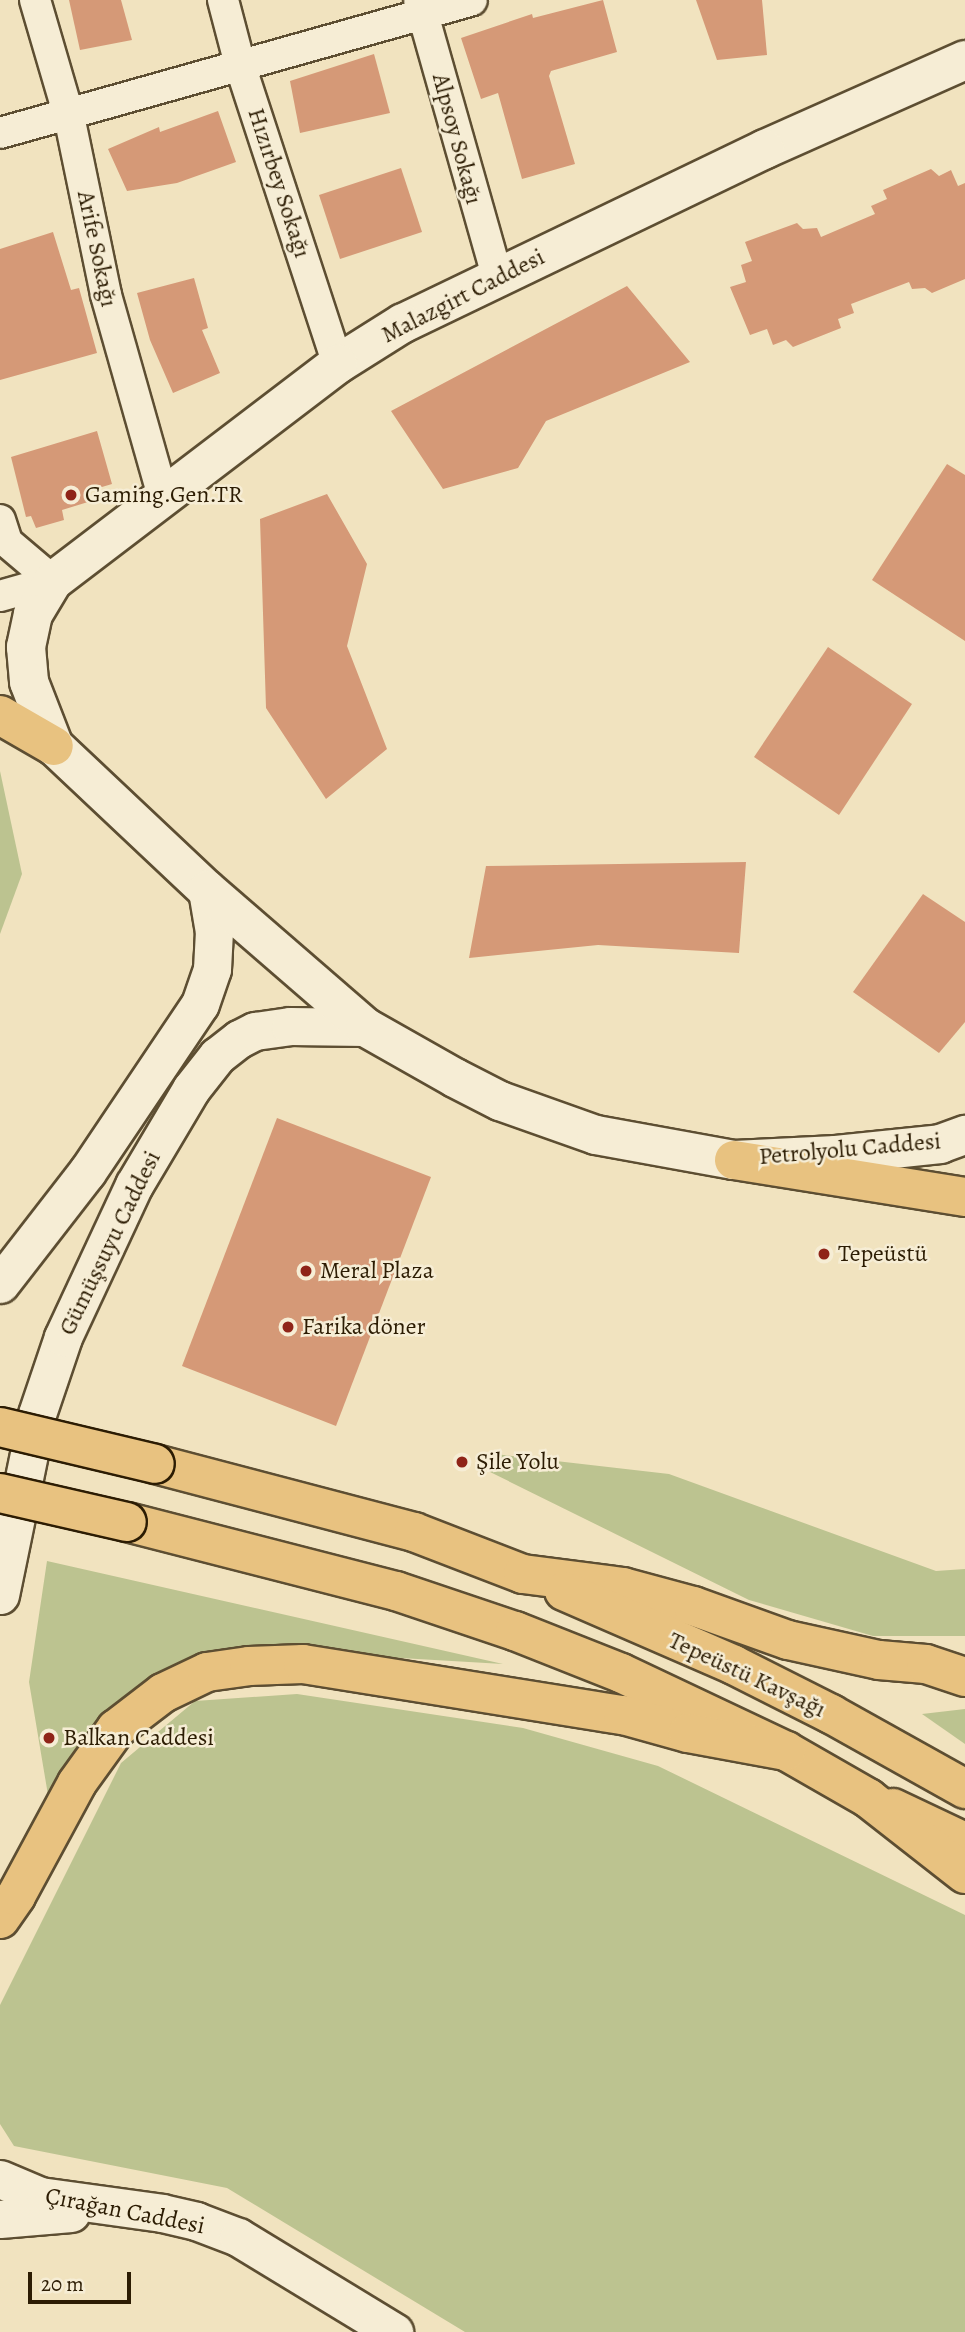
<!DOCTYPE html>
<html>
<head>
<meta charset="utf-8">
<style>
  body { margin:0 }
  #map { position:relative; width:965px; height:2332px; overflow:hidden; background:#f1e3bf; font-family:Alegreya,serif }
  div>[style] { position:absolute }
  .green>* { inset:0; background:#bcc390 }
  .building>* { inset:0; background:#d59977 }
  .roads { filter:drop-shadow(2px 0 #5d4e32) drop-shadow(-2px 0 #5d4e32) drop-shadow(0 2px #5d4e32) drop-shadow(0 -2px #5d4e32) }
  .minor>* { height:30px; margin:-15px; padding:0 15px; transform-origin:15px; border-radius:15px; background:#f6edd5 }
  .tertiary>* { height:37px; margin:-18.5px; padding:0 18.5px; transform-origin:18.5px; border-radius:18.5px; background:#f6edd5 }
  .secondary>* { height:38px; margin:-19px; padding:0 19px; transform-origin:19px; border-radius:19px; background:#f6edd5 }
  .primary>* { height:38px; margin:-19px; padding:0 19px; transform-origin:19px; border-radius:19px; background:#e8c280 }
  .trunk>* { height:38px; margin:-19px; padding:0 19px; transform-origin:19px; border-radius:19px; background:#e8c280 }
  .bridges { filter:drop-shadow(2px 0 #2c1c03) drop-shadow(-2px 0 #2c1c03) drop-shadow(0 2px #2c1c03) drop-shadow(0 -2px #2c1c03) }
  .trunk-bridge>* { height:38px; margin:-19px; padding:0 19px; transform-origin:19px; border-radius:19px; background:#e8c280 }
  .dots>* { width:19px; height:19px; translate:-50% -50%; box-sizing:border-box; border:4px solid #f6edd5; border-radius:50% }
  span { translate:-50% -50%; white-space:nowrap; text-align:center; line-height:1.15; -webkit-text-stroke:5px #f6edd5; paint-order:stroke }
  .street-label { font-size:24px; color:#2c1c03 }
  .poi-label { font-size:24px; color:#2c1c03 }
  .left { translate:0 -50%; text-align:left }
  .scale { position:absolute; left:28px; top:2272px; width:103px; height:32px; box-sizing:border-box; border:4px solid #2c1c03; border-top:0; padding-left:9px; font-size:21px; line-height:24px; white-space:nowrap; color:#2c1c03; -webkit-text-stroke:5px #f6edd5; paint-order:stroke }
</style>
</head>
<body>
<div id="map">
  <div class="green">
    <div style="clip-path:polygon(0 771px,22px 874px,0 934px)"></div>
    <div style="clip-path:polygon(495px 1454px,669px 1474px,936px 1571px,965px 1569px,965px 1636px,873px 1636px,749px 1600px,488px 1471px)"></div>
    <div style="clip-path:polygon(47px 1561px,503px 1664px,281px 1651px,101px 1727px,48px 1795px,29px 1682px)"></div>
    <div style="clip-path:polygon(297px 1694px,523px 1728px,658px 1766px,965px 1915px,965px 2332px,465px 2332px,227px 2188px,14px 2146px,0 2124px,0 2005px,121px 1763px,195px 1701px)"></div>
    <div style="clip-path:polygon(965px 1709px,965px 1744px,922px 1714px)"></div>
  </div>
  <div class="building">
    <div style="clip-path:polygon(69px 0,121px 0,132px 40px,80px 50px)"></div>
    <div style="clip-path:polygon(603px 0,617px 52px,551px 71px,549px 76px,575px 164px,522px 179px,498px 93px,481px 99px,461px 38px,532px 14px,533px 18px)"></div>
    <div style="clip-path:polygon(696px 0,762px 0,767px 55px,717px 60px)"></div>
    <div style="clip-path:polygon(374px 54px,390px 113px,300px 133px,290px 81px)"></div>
    <div style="clip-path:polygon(218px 111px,236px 162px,177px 183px,127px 191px,108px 149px,159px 127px,160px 132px)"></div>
    <div style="clip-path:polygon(401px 168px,422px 232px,340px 259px,319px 195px)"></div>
    <div style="clip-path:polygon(931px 169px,939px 176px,951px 170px,958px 186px,965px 183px,965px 279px,932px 293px,925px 288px,912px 289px,909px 282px,851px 304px,854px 313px,838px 319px,841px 328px,793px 347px,786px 340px,773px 345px,767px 329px,750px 335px,730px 287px,746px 282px,741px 265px,752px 261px,745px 242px,797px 223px,803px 229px,817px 228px,821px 237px,875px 214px,871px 206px,887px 199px,883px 190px)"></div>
    <div style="clip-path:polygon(53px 232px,71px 290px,79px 288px,97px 353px,0 380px,0 249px)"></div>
    <div style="clip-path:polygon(194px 278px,208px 328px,202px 330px,220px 373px,173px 393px,150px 340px,137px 293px)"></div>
    <div style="clip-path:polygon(627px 286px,690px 362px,546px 421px,518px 468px,443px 489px,391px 411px)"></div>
    <div style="clip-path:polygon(97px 431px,112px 484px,85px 492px,88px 502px,62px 510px,64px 520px,36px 528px,31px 516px,26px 517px,11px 457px)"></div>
    <div style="clip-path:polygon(947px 464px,965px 475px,965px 641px,872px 580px)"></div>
    <div style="clip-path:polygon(327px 494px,367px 564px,347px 646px,387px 749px,326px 799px,266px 708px,260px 519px)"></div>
    <div style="clip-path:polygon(828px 647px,912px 704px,839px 815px,754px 757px)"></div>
    <div style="clip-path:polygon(746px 862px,739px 953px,598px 945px,469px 958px,486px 866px)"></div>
    <div style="clip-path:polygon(923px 894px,965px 922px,965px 1022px,939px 1053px,853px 992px)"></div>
    <div style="clip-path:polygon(277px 1118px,431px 1177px,336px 1426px,182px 1366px)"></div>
  </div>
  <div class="roads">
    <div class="minor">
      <div style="left:35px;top:0;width:121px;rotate:73.7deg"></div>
      <div style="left:69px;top:116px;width:183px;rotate:78.3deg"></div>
      <div style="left:106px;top:295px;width:210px;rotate:74.2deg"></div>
      <div style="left:223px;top:0;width:67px;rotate:75.3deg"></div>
      <div style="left:240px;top:65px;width:315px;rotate:71.9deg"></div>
      <div style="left:419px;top:0;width:287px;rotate:74.2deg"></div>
      <div style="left:0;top:133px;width:490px;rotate:-15.7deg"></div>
      <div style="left:0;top:520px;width:23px;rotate:72deg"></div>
      <div style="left:7px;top:542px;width:60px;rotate:40.3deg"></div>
      <div style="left:0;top:596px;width:55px;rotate:-15.8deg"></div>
    </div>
    <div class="tertiary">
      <div style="left:0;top:1284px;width:142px;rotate:-52.2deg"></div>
      <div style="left:87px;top:1172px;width:202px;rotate:-56.1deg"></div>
      <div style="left:200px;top:1004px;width:37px;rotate:-71deg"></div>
      <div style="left:212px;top:969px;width:37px;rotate:-87deg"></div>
      <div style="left:214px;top:932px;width:43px;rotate:-99.5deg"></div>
      <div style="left:0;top:1595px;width:185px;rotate:-78.4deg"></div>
      <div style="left:37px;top:1414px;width:81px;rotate:-71.3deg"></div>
      <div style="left:63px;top:1337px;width:168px;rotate:-65deg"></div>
      <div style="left:134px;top:1185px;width:112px;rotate:-59.3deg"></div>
      <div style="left:191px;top:1089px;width:42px;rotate:-51.8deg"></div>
      <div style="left:217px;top:1056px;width:28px;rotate:-38deg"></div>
      <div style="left:239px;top:1039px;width:18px;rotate:-27deg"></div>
      <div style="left:255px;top:1031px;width:35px;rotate:-8deg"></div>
      <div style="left:290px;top:1026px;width:75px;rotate:0.8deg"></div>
      <div style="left:0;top:2179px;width:43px;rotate:23deg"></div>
      <div style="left:40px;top:2196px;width:123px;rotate:7.9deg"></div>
      <div style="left:162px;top:2213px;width:35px;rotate:13deg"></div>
      <div style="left:196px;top:2221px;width:45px;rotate:20.9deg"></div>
      <div style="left:238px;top:2237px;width:183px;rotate:31.3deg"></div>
      <div style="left:0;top:2219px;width:71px;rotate:-4.8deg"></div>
    </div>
    <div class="secondary">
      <div style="left:965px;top:60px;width:219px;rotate:156deg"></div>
      <div style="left:765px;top:149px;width:402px;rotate:154.3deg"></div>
      <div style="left:403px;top:323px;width:77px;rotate:147.8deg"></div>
      <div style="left:338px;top:364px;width:358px;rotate:142.7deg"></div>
      <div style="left:53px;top:581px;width:39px;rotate:121deg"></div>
      <div style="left:33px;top:614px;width:34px;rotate:102deg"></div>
      <div style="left:26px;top:647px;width:35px;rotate:85deg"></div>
      <div style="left:29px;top:682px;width:69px;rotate:68.7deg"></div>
      <div style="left:54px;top:746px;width:210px;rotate:43.3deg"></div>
      <div style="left:207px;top:890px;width:209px;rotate:40.9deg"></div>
      <div style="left:365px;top:1027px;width:103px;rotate:29.5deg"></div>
      <div style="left:455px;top:1078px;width:51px;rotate:27.1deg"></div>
      <div style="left:500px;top:1101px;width:102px;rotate:19.5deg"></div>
      <div style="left:596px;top:1135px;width:140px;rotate:10.3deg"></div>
      <div style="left:734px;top:1160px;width:102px;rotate:-2.8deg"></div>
      <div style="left:836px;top:1155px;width:105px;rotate:-6deg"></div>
      <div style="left:940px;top:1144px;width:27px;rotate:-20deg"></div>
    </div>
    <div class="primary">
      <div style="left:893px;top:1808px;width:80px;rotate:25.3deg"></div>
    </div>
    <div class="trunk">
      <div style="left:0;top:715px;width:62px;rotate:29.9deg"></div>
      <div style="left:734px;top:1160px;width:234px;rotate:9.1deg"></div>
      <div style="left:155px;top:1464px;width:268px;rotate:14.7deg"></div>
      <div style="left:414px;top:1532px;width:117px;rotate:21.1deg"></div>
      <div style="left:523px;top:1574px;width:101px;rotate:7.4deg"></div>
      <div style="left:623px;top:1587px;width:73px;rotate:15.2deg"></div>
      <div style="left:693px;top:1606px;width:101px;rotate:19.7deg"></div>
      <div style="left:788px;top:1640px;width:93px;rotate:12.4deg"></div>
      <div style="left:879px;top:1660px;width:47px;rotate:4.9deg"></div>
      <div style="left:926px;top:1664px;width:41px;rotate:18.4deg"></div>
      <div style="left:127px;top:1522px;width:278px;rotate:14.4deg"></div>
      <div style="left:396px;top:1591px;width:126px;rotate:18.6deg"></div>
      <div style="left:515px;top:1631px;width:114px;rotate:21.6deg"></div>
      <div style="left:621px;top:1673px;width:183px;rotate:25.3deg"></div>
      <div style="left:786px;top:1751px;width:95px;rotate:29.8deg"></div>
      <div style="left:868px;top:1798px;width:123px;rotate:38.1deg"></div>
      <div style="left:564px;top:1591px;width:185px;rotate:23.5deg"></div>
      <div style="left:734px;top:1665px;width:109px;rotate:26.8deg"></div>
      <div style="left:831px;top:1714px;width:154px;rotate:29.2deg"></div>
      <div style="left:0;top:1919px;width:28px;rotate:-55deg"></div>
      <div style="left:16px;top:1896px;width:128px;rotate:-61.6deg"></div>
      <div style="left:77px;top:1783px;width:67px;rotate:-54.2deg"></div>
      <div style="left:116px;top:1729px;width:59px;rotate:-37.5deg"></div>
      <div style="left:163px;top:1693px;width:49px;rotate:-25.5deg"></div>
      <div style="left:207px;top:1672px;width:42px;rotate:-8.1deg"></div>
      <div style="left:249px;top:1666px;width:54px;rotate:-2.1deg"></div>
      <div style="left:303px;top:1664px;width:324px;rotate:9.1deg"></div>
      <div style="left:623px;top:1715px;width:67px;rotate:15.5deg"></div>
      <div style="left:688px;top:1733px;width:100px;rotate:10.4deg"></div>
    </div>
  </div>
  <div class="bridges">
    <div class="trunk-bridge">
      <div style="left:0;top:1427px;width:159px;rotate:13.4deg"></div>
      <div style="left:0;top:1493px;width:130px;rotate:12.9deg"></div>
    </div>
  </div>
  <div class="dots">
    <div style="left:71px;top:495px;background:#8f2418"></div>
    <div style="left:824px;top:1254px;background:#8f2418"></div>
    <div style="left:306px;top:1271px;background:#8f2418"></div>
    <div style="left:288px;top:1327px;background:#8f2418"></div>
    <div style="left:462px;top:1462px;background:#8f2418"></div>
    <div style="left:49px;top:1738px;background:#8f2418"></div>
  </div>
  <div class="street-label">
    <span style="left:457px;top:139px;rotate:75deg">Alpsoy Sokağı</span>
    <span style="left:279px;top:183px;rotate:72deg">Hızırbey Sokağı</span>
    <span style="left:97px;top:249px;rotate:78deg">Arife Sokağı</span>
    <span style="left:463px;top:296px;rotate:-27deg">Malazgirt Caddesi</span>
    <span style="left:850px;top:1149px;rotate:-5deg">Petrolyolu Caddesi</span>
    <span style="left:110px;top:1243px;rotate:-64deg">Gümüşsuyu Caddesi</span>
    <span style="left:747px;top:1675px;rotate:25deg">Tepeüstü Kavşağı</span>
    <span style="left:125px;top:2211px;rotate:11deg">Çırağan Caddesi</span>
  </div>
  <div class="poi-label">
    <span class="left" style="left:85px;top:495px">Gaming.Gen.TR</span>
    <span class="left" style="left:838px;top:1254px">Tepeüstü</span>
    <span class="left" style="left:320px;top:1271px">Meral Plaza</span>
    <span class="left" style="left:302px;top:1327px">Farika döner</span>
    <span class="left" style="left:476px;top:1462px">Şile Yolu</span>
    <span class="left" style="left:63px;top:1738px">Balkan Caddesi</span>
  </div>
  <div class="scale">20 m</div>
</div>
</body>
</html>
